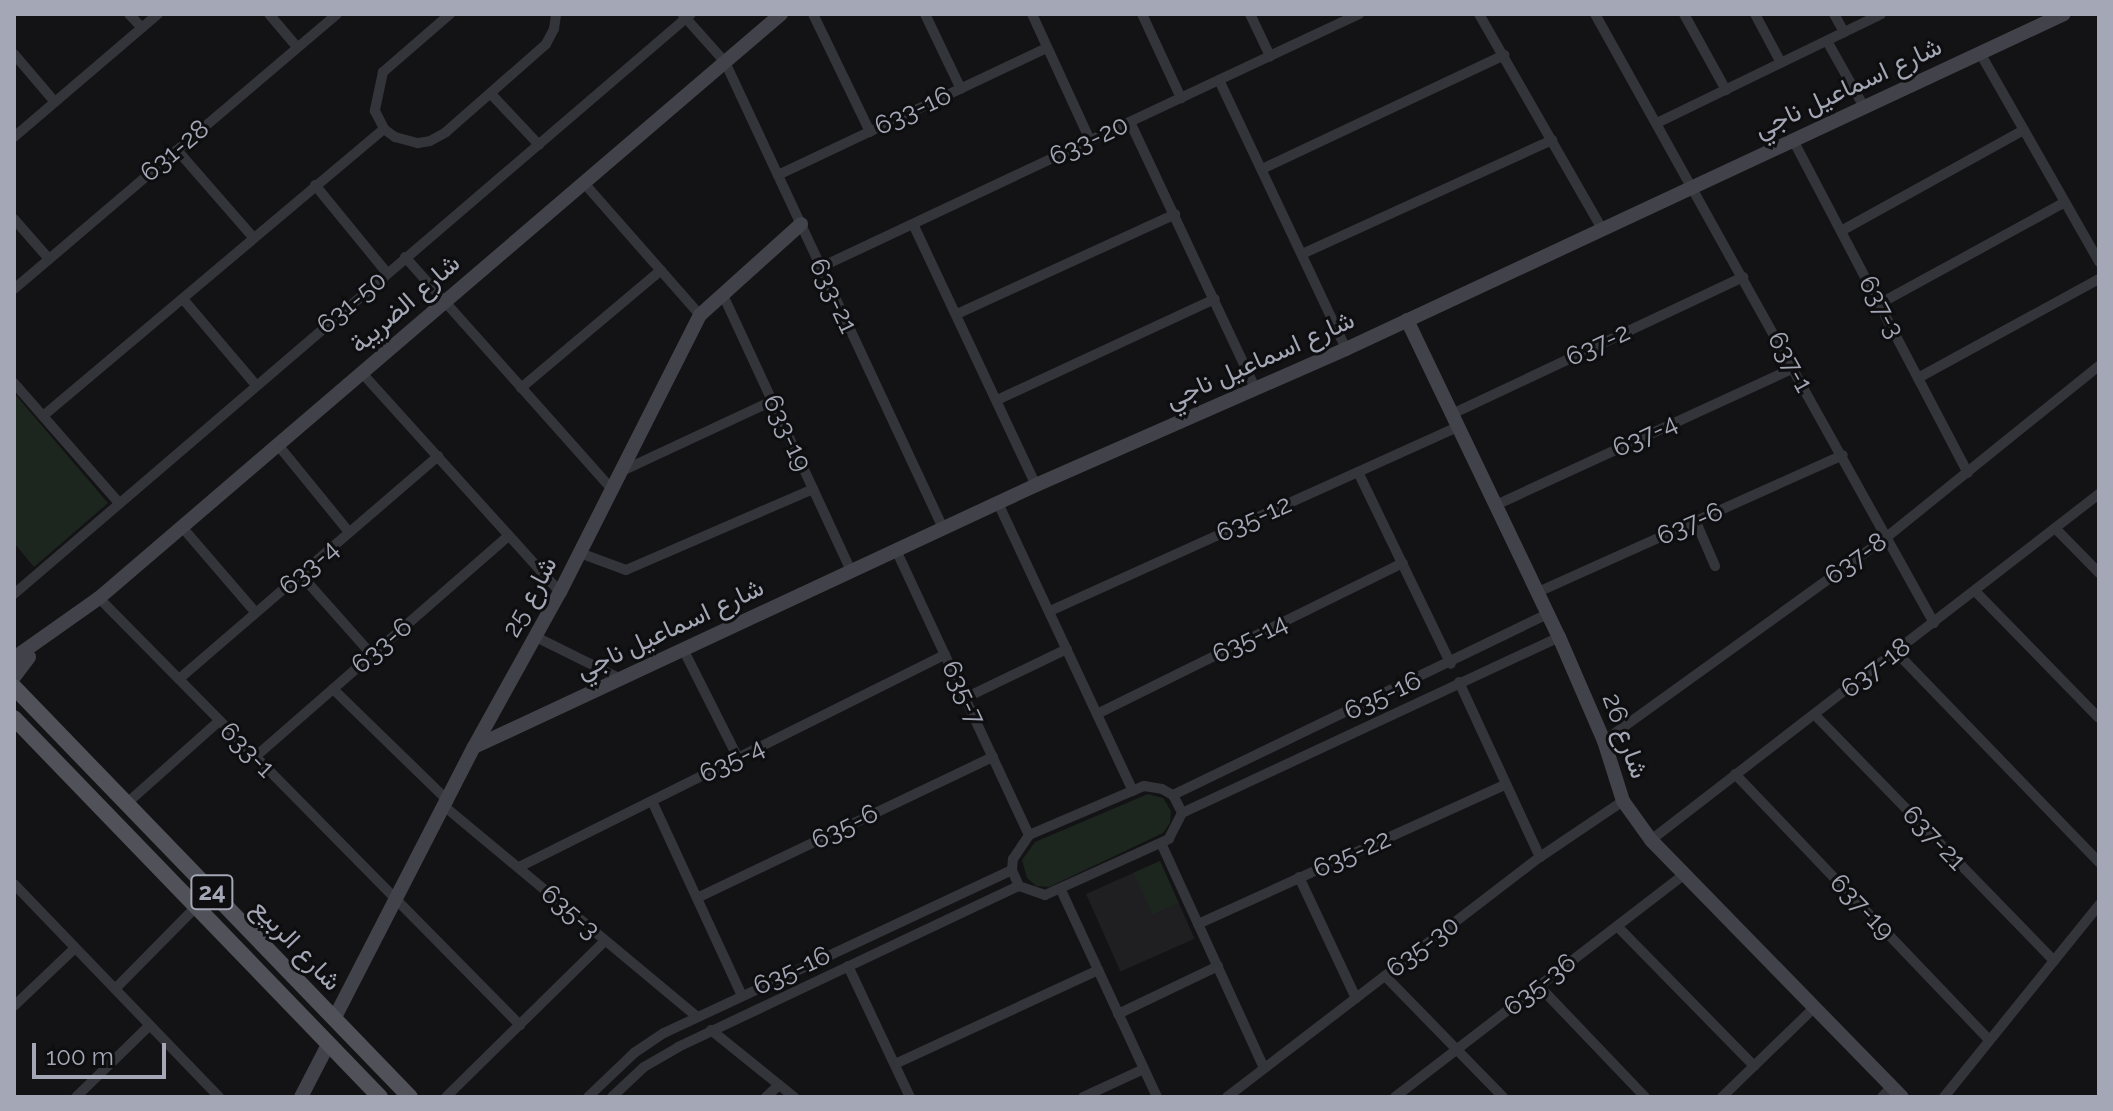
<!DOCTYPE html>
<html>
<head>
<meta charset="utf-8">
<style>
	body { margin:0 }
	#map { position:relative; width:2113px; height:1111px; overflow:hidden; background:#131315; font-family:Raleway,Vazirmatn,sans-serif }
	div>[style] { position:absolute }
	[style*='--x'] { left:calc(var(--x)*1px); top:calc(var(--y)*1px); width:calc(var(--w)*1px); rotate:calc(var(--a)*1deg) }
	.built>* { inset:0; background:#1f1f22; transform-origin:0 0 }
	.green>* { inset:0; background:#1d251f; transform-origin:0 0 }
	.street>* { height:10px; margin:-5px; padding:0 5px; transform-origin:5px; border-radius:5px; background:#34353a }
	.secondary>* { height:14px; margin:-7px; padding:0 7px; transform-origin:7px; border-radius:7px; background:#42434a }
	.primary>* { height:16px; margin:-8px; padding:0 8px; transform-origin:8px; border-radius:8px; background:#505159 }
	span { translate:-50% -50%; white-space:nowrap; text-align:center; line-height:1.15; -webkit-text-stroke:6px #0e0e10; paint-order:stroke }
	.shield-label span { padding:2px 6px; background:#0e0e10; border:2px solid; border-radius:6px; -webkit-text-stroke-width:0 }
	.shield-label { font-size:24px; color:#a4a8b6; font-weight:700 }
	.street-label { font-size:26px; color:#a4a8b6 }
	.frame { position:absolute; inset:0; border:16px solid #a4a8b6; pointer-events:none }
	.scale { position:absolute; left:32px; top:1043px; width:134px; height:36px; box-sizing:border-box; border:4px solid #a4a8b6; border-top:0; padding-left:10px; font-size:24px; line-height:28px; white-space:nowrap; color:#a4a8b6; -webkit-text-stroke:6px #0e0e10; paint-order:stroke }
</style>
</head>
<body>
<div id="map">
	<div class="built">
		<i style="left:1160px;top:861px;width:85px;height:81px;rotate:66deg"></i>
	</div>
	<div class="green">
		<i style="clip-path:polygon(14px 393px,108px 503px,34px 567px,14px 543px)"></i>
		<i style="clip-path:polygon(1148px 794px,1163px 798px,1171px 811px,1170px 823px,1163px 833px,1049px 887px,1036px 886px,1027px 878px,1022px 860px,1035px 842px)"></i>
		<i style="left:1160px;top:861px;width:46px;height:29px;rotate:66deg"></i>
	</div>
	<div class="street">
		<i style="--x:129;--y:14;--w:19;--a:47"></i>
		<i style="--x:269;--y:14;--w:43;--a:49.7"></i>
		<i style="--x:450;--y:14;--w:89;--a:139.1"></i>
		<i style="--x:383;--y:72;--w:40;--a:102"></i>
		<i style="--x:375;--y:111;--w:20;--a:63"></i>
		<i style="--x:384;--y:129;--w:14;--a:36"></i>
		<i style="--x:395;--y:137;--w:24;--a:15"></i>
		<i style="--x:418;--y:143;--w:12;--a:-9"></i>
		<i style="--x:430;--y:141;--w:18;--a:-29"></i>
		<i style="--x:446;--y:132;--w:133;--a:-41.3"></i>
		<i style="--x:546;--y:44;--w:17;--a:-62"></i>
		<i style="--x:554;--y:29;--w:15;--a:-82"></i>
		<i style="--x:813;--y:14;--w:131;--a:64.2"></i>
		<i style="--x:925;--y:14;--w:83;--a:64.4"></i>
		<i style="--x:1032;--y:14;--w:139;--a:65.3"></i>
		<i style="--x:1142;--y:14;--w:93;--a:65.1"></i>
		<i style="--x:1250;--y:14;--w:47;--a:64.5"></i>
		<i style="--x:1479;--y:14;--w:248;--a:60.2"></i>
		<i style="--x:1595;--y:14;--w:697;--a:60.9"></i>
		<i style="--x:1684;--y:14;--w:87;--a:61.1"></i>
		<i style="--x:1755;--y:14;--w:55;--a:62"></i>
		<i style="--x:1834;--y:14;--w:21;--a:61"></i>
		<i style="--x:683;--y:15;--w:63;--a:48.2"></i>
		<i style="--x:725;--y:62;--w:514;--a:64.93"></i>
		<i style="--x:1827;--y:41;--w:76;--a:60.7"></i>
		<i style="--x:1980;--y:53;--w:241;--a:60.3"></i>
		<i style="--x:14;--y:54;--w:63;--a:49.5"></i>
		<i style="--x:1219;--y:80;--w:297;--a:64.7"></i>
		<i style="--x:491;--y:94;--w:70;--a:46.7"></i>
		<i style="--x:1130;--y:122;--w:294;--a:64.8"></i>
		<i style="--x:1657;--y:123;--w:249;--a:-25.9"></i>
		<i style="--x:14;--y:137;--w:189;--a:-40.5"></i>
		<i style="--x:1793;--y:140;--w:376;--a:62.3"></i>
		<i style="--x:177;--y:150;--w:116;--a:48.9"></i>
		<i style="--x:1262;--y:169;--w:268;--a:-25.2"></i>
		<i style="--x:778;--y:175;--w:297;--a:-25.3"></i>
		<i style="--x:584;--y:183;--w:176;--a:48.7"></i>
		<i style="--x:315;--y:185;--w:114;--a:50.7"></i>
		<i style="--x:14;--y:219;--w:53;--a:48.8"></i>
		<i style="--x:913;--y:224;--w:289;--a:64.8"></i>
		<i style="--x:1841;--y:231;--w:209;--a:-28.9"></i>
		<i style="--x:1302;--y:254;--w:275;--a:-24.5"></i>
		<i style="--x:405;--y:257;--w:311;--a:48.3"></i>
		<i style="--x:819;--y:268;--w:597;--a:-25.19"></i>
		<i style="--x:14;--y:289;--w:424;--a:-40.4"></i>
		<i style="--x:723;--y:295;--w:304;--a:65.1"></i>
		<i style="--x:183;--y:299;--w:111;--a:49.7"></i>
		<i style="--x:1879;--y:304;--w:212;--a:-28.7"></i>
		<i style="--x:957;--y:314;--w:240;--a:-24.6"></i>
		<i style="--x:362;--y:373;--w:295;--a:47.9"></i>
		<i style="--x:1918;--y:378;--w:206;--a:-28.7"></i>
		<i style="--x:14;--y:383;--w:158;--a:48.8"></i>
		<i style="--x:521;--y:388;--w:183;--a:-40.1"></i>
		<i style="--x:997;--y:400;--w:240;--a:-24.9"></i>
		<i style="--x:1452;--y:414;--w:322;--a:-25.2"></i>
		<i style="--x:43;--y:416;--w:446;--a:-40.1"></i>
		<i style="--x:278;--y:445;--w:112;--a:50.8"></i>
		<i style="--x:622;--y:471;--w:166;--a:-25"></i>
		<i style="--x:1358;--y:472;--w:213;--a:64.2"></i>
		<i style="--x:998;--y:503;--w:318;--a:64.9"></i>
		<i style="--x:1496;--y:505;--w:328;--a:-24.7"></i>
		<i style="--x:1696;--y:522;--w:48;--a:66.6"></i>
		<i style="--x:182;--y:527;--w:113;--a:49.3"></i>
		<i style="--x:2055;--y:528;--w:63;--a:45.6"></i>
		<i style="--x:896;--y:550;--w:315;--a:65"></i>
		<i style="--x:580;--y:553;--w:49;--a:20.3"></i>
		<i style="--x:626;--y:570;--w:204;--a:-23.4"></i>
		<i style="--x:301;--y:575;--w:107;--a:48.4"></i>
		<i style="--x:1975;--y:591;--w:177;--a:45.7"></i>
		<i style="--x:1538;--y:592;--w:334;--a:-24.2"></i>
		<i style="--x:14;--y:594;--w:891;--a:-40.59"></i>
		<i style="--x:99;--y:598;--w:600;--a:45.41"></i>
		<i style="--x:1050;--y:611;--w:448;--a:-24.3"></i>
		<i style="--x:536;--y:637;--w:93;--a:26.3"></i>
		<i style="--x:683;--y:649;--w:122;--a:63.2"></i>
		<i style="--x:1896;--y:652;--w:292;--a:46"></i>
		<i style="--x:179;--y:679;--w:342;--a:-40.7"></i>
		<i style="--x:1459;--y:682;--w:193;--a:65.2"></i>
		<i style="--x:333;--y:689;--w:161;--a:44.2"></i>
		<i style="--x:965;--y:698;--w:113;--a:-25.7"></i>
		<i style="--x:1097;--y:714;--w:341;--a:-26.3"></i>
		<i style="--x:1815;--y:715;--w:343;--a:45.8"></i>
		<i style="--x:1604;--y:741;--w:350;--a:-35.8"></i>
		<i style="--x:1888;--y:536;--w:271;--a:-38.9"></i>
		<i style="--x:255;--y:757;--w:336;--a:-41.1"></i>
		<i style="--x:1735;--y:774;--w:368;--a:46.3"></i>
		<i style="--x:1144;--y:786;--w:18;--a:9"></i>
		<i style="--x:1162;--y:789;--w:13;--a:29"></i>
		<i style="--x:1173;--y:795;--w:20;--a:63"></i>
		<i style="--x:1182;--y:813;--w:29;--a:117"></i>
		<i style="--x:1169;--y:839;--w:136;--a:155.7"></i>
		<i style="--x:1045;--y:895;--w:28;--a:-161"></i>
		<i style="--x:1019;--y:886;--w:17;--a:-114"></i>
		<i style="--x:1012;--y:870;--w:11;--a:-85"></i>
		<i style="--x:1013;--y:859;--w:29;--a:-56"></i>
		<i style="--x:1029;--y:835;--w:125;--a:-23.1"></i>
		<i style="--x:1173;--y:795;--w:416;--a:-25.8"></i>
		<i style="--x:652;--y:801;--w:213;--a:65.2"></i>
		<i style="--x:126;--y:804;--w:125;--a:-41.7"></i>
		<i style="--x:444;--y:806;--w:328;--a:39.8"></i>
		<i style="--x:1182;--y:813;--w:416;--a:-25"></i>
		<i style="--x:1651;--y:840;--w:566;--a:-37.68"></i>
		<i style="--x:1161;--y:843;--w:247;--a:65.4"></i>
		<i style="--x:519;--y:867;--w:476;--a:-26.5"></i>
		<i style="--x:1299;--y:877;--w:134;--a:64.8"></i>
		<i style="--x:14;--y:884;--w:296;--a:46.1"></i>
		<i style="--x:1061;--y:890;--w:228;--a:65.1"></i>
		<i style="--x:697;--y:898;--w:328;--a:-25.5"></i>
		<i style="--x:1198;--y:924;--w:338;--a:-24.4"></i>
		<i style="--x:1617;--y:926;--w:196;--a:45.6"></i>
		<i style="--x:848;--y:966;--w:145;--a:64.7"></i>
		<i style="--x:1385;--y:976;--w:169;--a:45.7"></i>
		<i style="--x:1539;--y:986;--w:153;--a:46.3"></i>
		<i style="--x:115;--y:989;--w:115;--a:-45.4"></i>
		<i style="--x:14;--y:1006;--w:84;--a:-43.6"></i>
		<i style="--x:1118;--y:1014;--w:111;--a:-25.6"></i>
		<i style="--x:711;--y:1030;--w:107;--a:38.9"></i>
		<i style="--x:895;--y:1064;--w:224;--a:-24.8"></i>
		<i style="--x:76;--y:1097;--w:103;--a:-44.2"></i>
		<i style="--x:446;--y:1097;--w:221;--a:-44.5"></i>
		<i style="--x:588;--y:1097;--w:64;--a:-43.7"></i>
		<i style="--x:634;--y:1053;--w:36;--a:-34"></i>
		<i style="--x:664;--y:1033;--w:384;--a:-25.1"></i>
		<i style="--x:612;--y:1097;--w:44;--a:-43.2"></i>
		<i style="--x:644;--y:1067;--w:39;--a:-30"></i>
		<i style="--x:678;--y:1047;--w:377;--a:-25.3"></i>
		<i style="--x:766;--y:1097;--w:18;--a:-43"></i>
		<i style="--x:1083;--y:1097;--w:67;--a:-24.7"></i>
		<i style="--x:1227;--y:1097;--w:394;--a:-37.5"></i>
		<i style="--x:1540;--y:857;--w:100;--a:-34"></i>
		<i style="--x:1395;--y:1097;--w:366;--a:-37.6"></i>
		<i style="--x:1722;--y:1097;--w:129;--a:-44.1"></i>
		<i style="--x:1882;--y:1097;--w:15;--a:-48"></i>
		<i style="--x:1944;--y:1097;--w:247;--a:-51.1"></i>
	</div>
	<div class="secondary">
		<i style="--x:1407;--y:320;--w:352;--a:64.4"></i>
		<i style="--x:1559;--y:637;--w:113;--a:66.6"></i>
		<i style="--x:1604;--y:741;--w:63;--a:72.4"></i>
		<i style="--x:1623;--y:801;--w:48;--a:54.3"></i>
		<i style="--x:1651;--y:840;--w:359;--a:45.7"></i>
		<i style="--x:14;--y:658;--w:104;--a:-35.2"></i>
		<i style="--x:99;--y:598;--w:898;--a:-40.57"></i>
		<i style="--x:14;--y:677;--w:25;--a:-53"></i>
		<i style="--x:474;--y:747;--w:620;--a:-24.99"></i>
		<i style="--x:1036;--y:485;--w:339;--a:-23.7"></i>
		<i style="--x:1346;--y:349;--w:792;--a:-25.01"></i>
		<i style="--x:334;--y:1019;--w:306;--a:-62.8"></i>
		<i style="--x:474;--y:747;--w:177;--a:-61"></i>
		<i style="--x:560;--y:592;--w:310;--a:-63.2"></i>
		<i style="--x:700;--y:315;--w:136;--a:-42"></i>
		<i style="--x:301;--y:1097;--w:61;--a:-62.6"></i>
	</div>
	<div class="primary">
		<i style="--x:14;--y:687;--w:570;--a:46"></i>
		<i style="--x:14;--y:718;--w:527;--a:46"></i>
	</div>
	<div class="shield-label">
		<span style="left:212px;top:892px">24</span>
	</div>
	<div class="street-label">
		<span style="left:1848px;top:88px;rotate:-25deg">شارع اسماعيل ناجي</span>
		<span style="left:913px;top:111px;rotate:-25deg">633-16</span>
		<span style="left:1089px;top:141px;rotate:-25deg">633-20</span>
		<span style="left:175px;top:151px;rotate:-40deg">631-28</span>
		<span style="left:833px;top:296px;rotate:65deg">633-21</span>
		<span style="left:352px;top:303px;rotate:-40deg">631-50</span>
		<span style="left:405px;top:304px;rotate:-41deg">شارع الضريبة</span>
		<span style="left:1881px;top:307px;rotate:62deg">637-3</span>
		<span style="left:1598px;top:345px;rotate:-25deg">637-2</span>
		<span style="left:1260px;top:360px;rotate:-24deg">شارع اسماعيل ناجي</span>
		<span style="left:1790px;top:362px;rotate:61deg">637-1</span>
		<span style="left:787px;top:433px;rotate:65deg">633-19</span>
		<span style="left:1645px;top:436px;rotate:-25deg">637-4</span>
		<span style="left:1254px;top:519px;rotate:-24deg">635-12</span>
		<span style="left:1690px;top:524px;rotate:-24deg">637-6</span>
		<span style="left:1856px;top:559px;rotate:-36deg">637-8</span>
		<span style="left:309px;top:568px;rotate:-41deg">633-4</span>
		<span style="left:530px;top:597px;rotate:-62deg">شارع 25</span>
		<span style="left:670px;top:629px;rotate:-25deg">شارع اسماعيل ناجي</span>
		<span style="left:1250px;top:639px;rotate:-26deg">635-14</span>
		<span style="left:382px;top:646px;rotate:-41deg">633-6</span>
		<span style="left:1876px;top:668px;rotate:-38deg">637-18</span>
		<span style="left:963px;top:693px;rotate:65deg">635-7</span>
		<span style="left:1383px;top:696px;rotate:-25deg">635-16</span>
		<span style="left:1625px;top:736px;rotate:70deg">شارع 26</span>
		<span style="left:247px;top:750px;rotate:45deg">633-1</span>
		<span style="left:732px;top:761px;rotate:-26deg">635-4</span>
		<span style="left:845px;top:827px;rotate:-26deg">635-6</span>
		<span style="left:1934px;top:838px;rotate:46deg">637-21</span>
		<span style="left:1352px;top:854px;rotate:-24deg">635-22</span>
		<span style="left:1862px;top:907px;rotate:46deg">637-19</span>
		<span style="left:570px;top:912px;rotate:41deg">635-3</span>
		<span style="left:296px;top:945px;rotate:46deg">شارع الربيع</span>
		<span style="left:1423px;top:947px;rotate:-37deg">635-30</span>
		<span style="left:792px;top:971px;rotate:-25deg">635-16</span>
		<span style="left:1540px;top:985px;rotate:-38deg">635-36</span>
	</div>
	<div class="frame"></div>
	<div class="scale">100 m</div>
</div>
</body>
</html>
